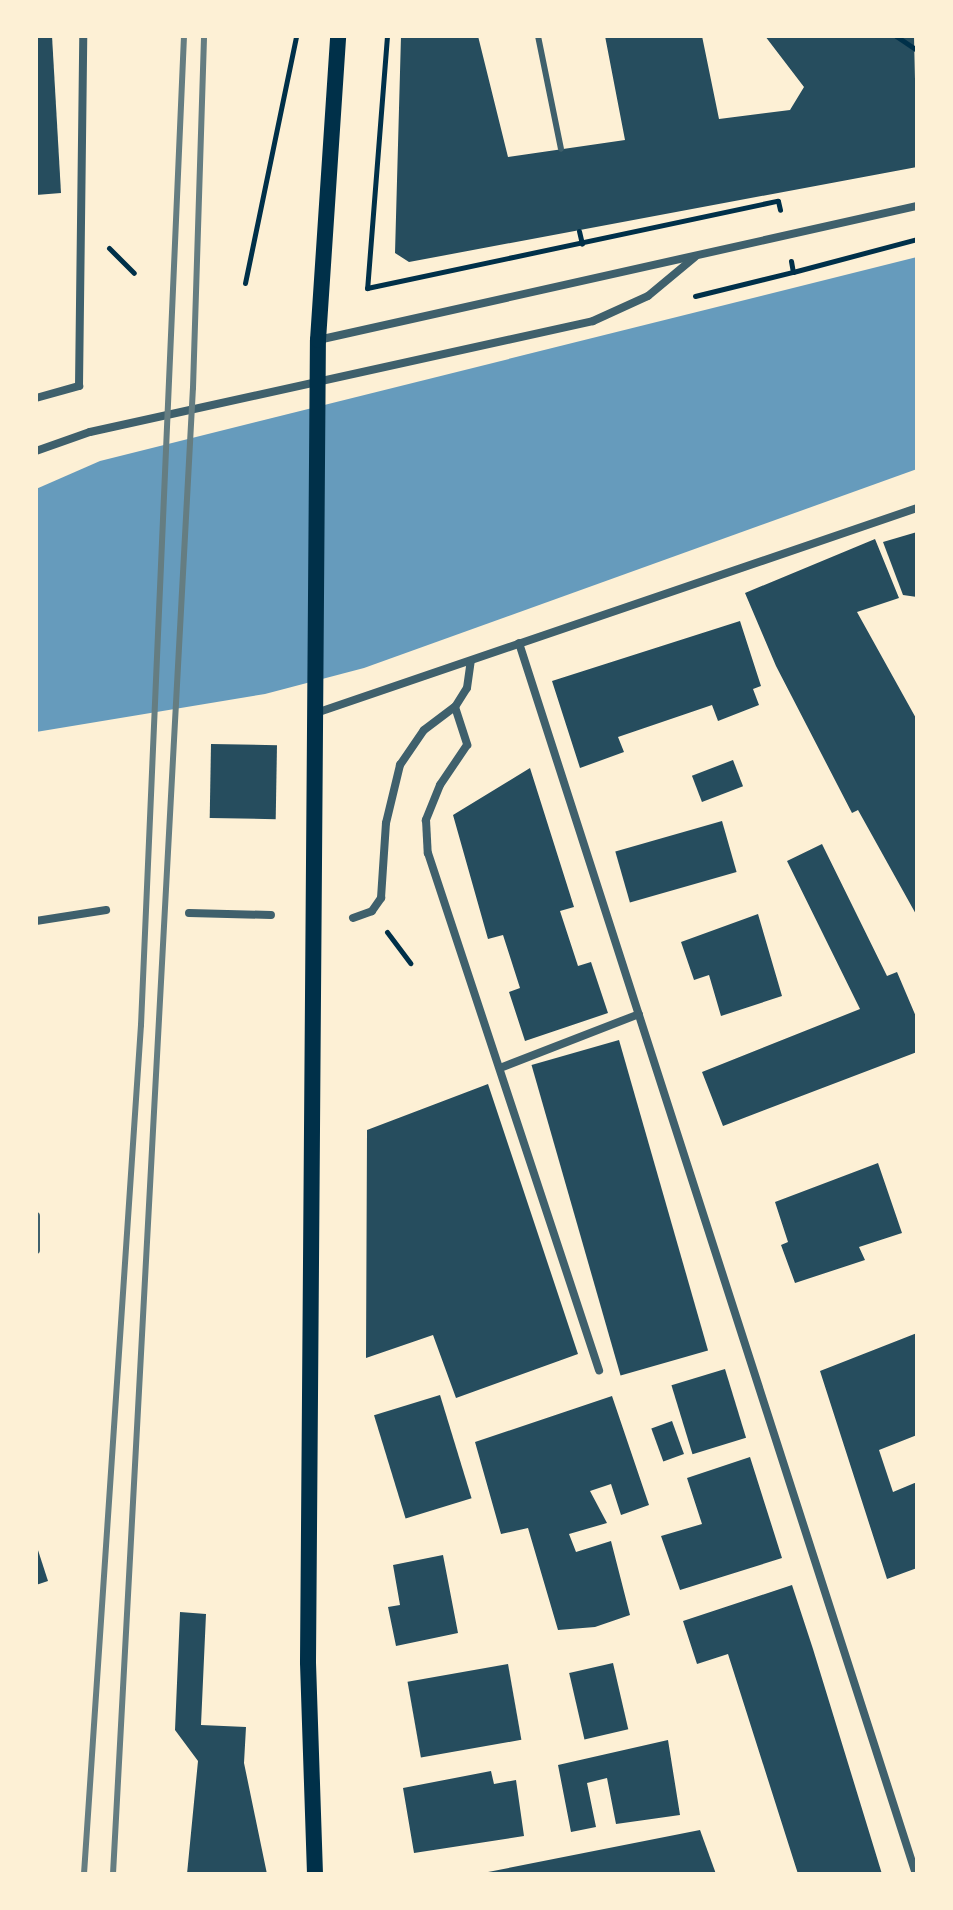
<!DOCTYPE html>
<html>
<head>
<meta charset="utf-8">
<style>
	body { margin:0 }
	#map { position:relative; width:953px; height:1910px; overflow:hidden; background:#fdf0d5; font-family:Rubik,sans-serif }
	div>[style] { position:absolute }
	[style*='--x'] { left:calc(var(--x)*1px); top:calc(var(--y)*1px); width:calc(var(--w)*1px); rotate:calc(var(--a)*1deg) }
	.water>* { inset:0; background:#669bbc }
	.building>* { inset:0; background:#264d5e; transform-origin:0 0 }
	.path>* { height:5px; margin:-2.5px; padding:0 2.5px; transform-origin:2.5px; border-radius:2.5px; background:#003049 }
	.service>* { height:6px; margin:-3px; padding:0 3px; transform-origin:3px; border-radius:3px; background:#3f606c }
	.minor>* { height:8px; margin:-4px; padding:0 4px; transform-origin:4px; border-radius:4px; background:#3f606c }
	.secondary>* { height:16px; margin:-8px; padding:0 8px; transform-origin:8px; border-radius:8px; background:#003049 }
	.rail>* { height:6px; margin:-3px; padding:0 3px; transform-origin:3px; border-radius:3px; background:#657d81 }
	span { translate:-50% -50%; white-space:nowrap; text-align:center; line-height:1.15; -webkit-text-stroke:8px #fdf0d5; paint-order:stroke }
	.frame { position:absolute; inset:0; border:38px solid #fdf0d5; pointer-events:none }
</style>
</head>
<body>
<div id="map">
	<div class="water">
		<i style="clip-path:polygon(917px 257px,917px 469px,364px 668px,265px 694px,36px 732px,36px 489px,100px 461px)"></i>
	</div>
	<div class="building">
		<i style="clip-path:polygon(36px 36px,52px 36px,61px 193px,36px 195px)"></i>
		<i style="clip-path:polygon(401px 36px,478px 36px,508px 157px,625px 140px,605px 36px,702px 36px,719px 119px,790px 110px,804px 87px,765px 36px,914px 36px,917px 167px,409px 262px,395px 253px)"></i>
		<i style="clip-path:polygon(917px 532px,917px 597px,903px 595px,883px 542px)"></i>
		<i style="clip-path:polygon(875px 539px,899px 598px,857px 612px,917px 720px,917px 916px,858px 810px,852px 813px,776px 666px,745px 593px)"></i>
		<i style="clip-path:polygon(740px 621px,761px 686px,753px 689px,759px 705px,718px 721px,712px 705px,618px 737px,624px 752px,580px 768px,552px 681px)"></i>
		<i style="left:211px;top:744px;width:66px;height:74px;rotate:1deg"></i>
		<i style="left:733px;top:760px;width:28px;height:44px;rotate:69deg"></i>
		<i style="clip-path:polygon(530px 768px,574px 907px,560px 911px,578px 966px,591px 962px,608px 1013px,525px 1041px,509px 992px,520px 988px,503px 935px,488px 939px,453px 815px)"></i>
		<i style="left:722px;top:821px;width:53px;height:111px;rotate:74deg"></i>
		<i style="clip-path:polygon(822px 844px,887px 976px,897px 972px,917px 1019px,917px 1052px,723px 1126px,702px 1072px,860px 1009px,787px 861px)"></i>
		<i style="clip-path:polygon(758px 914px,782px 996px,721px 1016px,709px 975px,694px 980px,681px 942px)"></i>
		<i style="left:619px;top:1040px;width:323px;height:91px;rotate:74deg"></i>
		<i style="clip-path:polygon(488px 1084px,578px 1354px,456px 1398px,433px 1335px,366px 1358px,367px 1130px)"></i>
		<i style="clip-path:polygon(878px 1163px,902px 1233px,859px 1247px,865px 1260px,795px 1283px,781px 1245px,788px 1242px,775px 1202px)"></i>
		<i style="clip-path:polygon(917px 1333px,917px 1435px,879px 1450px,893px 1492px,917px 1482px,917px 1568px,887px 1579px,820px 1371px)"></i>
		<i style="left:725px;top:1369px;width:72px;height:56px;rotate:73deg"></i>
		<i style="left:440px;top:1395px;width:108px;height:69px;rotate:73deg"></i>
		<i style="clip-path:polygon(612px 1396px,649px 1505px,621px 1515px,611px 1484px,590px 1491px,607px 1523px,569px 1534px,576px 1552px,611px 1541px,630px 1615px,595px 1627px,558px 1630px,528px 1528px,501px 1534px,475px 1442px)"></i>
		<i style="left:672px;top:1421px;width:35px;height:22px;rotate:70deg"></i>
		<i style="clip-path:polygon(750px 1457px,782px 1558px,680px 1590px,661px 1536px,702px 1524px,687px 1478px)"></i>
		<i style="clip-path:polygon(36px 1544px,48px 1581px,36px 1585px)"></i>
		<i style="clip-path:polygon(443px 1555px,458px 1633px,396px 1646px,388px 1607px,400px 1605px,393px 1565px)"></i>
		<i style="clip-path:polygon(792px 1585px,813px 1649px,882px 1874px,798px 1874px,728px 1654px,697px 1664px,683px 1621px)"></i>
		<i style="clip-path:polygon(180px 1612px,206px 1614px,201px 1725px,246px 1727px,244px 1763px,267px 1874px,187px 1874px,198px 1761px,175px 1730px)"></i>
		<i style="left:613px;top:1663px;width:68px;height:45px;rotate:77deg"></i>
		<i style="left:508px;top:1664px;width:77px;height:102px;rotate:80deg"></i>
		<i style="clip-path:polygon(668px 1740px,680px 1815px,616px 1824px,607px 1778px,587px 1783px,596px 1827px,571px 1832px,558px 1765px)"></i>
		<i style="clip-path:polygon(491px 1771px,494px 1784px,516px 1780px,524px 1836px,414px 1853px,403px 1788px)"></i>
		<i style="clip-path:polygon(700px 1830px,716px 1874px,488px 1874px,488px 1872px)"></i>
	</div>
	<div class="path">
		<i style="--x:387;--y:36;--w:253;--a:94.5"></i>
		<i style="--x:367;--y:288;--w:420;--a:-12"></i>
		<i style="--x:778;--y:201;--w:9;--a:77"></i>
		<i style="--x:896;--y:36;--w:25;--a:34"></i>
		<i style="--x:579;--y:231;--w:13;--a:77"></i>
		<i style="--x:109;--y:248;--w:35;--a:45"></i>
		<i style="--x:791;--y:261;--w:11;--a:80"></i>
		<i style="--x:793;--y:272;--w:128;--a:-14.9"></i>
		<i style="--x:245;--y:283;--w:252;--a:-78.3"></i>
		<i style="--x:695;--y:296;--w:101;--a:-13.8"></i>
		<i style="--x:387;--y:932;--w:39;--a:53"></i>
	</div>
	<div class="service">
		<i style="--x:538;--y:36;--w:115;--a:78.5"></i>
	</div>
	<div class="minor">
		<i style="--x:318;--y:340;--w:614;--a:-12.61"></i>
		<i style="--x:36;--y:398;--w:45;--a:-15.6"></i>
		<i style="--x:79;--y:386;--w:350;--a:-89.3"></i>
		<i style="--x:36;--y:451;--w:57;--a:-19.4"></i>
		<i style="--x:90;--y:432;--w:515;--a:-12.44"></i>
		<i style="--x:593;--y:321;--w:60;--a:-24.4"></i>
		<i style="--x:648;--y:296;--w:61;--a:-39.7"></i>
		<i style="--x:519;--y:643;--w:1293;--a:72.13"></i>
		<i style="--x:455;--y:707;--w:40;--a:72"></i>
		<i style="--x:467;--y:745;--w:48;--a:124"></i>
		<i style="--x:440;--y:785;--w:38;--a:112"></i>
		<i style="--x:426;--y:820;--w:33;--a:87"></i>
		<i style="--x:428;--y:853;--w:545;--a:71.7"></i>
		<i style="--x:316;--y:713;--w:635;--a:-18.83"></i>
		<i style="--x:189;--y:913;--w:82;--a:1.4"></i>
		<i style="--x:353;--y:918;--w:20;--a:-20"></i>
		<i style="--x:372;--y:911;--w:16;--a:-55"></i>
		<i style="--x:381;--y:898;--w:75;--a:-86.2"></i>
		<i style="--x:386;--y:823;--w:60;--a:-76.4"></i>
		<i style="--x:400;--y:765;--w:42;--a:-55.6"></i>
		<i style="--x:424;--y:730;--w:39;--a:-37"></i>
		<i style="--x:455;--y:707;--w:22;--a:-58"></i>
		<i style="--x:467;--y:688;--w:27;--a:-82"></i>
		<i style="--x:36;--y:921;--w:71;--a:-8.9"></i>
		<i style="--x:500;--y:1068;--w:149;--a:-21.2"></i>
		<i style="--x:36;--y:1216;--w:34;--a:90"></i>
	</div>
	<div class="secondary">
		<i style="--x:315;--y:1874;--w:212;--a:-91.9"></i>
		<i style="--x:308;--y:1662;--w:1322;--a:-89.57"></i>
		<i style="--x:318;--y:340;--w:305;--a:-86.2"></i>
	</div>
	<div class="rail">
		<i style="--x:84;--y:1874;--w:851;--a:-86.16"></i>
		<i style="--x:141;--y:1025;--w:990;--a:-87.51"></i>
		<i style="--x:113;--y:1874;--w:1488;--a:-86.92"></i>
		<i style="--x:193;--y:388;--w:352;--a:-88.2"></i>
	</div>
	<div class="frame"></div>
</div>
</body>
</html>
